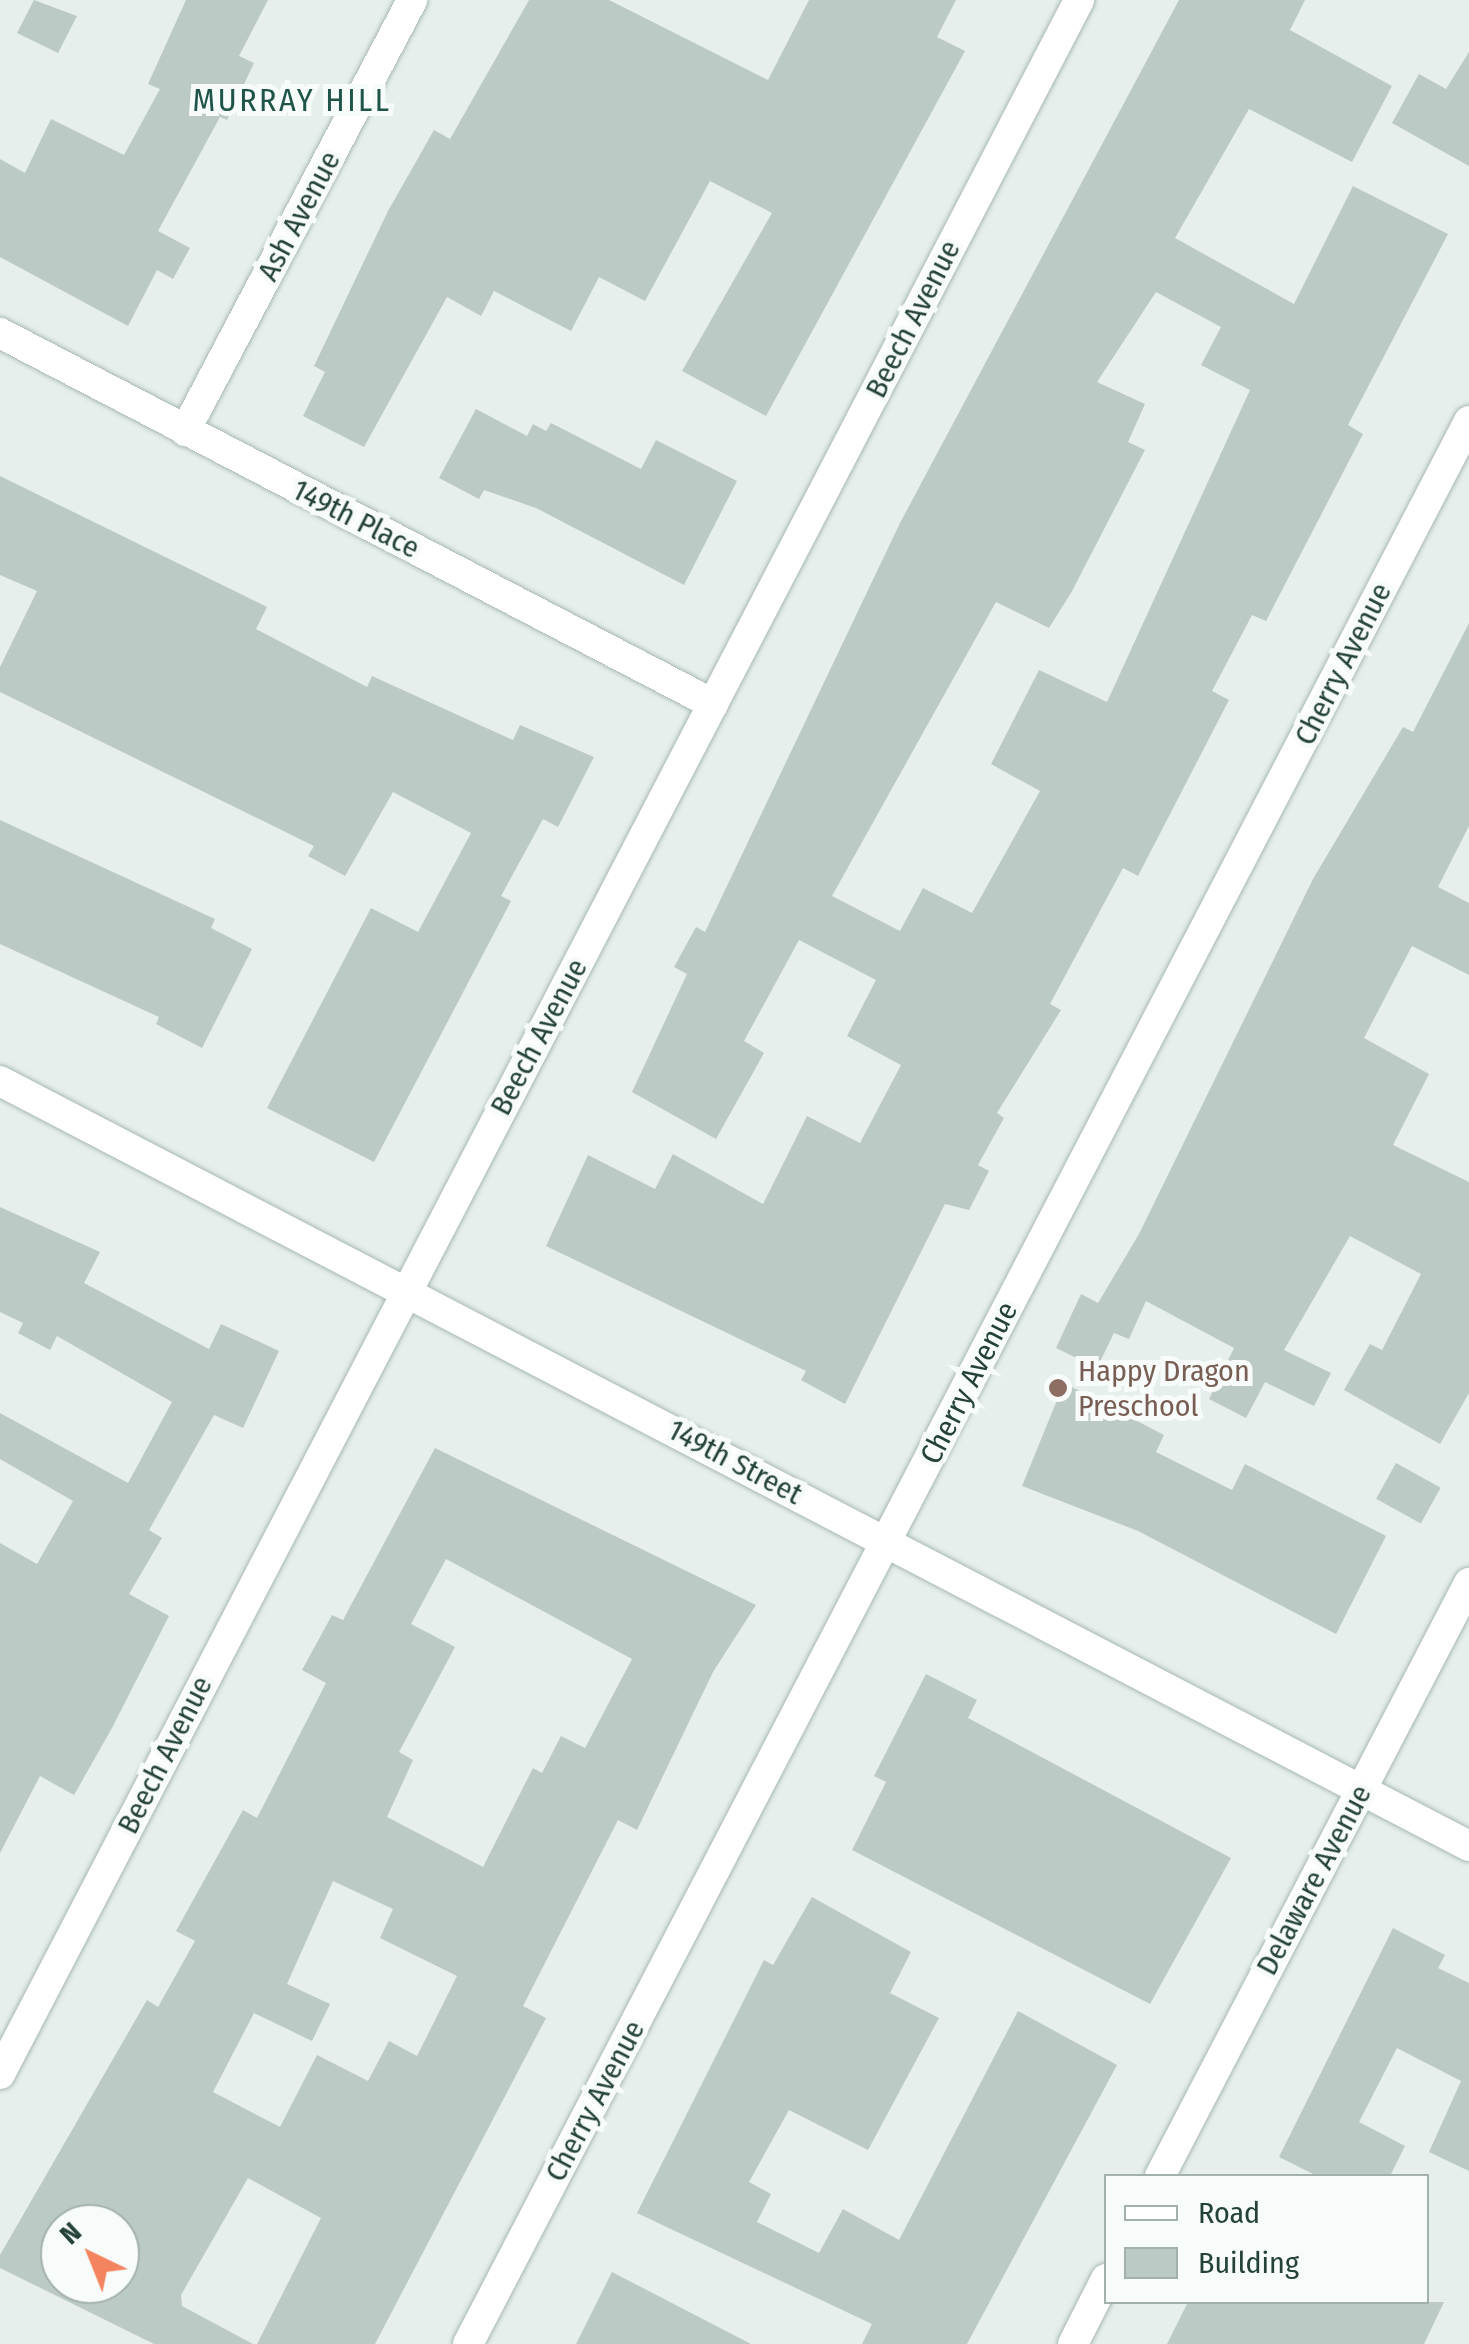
<!DOCTYPE html>
<html>
<head>
<meta charset="utf-8">
<style>
	body { margin:0 }
	#map { position:relative; width:1469px; height:2344px; overflow:hidden; background:#e6efeb; font-family:"Fira Sans Condensed",sans-serif }
	div>[style] { position:absolute }
	[style*='--x'] { left:calc(var(--x)*1px); top:calc(var(--y)*1px); width:calc(var(--w)*1px); rotate:calc(var(--a)*1deg) }
	.building>* { inset:0; background:#bbcac4; transform-origin:0 0 }
	.roads { filter:drop-shadow(0 0 2px #a8b8b2) drop-shadow(0 0 2px #a8b8b2) }
	.minor>* { height:30px; margin:-15px; padding:0 15px; transform-origin:15px; border-radius:15px; background:#fff }
	.dots>* { width:28px; height:28px; translate:-50% -50%; box-sizing:border-box; border:5px solid #f7fbf9; border-radius:50% }
	span { translate:-50% -50%; white-space:nowrap; text-align:center; line-height:1.15; -webkit-text-stroke:10px #f7fbf9; paint-order:stroke }
	.street-label { font-size:30px; color:#24423a }
	.education-label { font-size:30px; color:#785e54 }
	.left { translate:0 -50%; text-align:left }
	.neighbourhood-label { font-size:32px; color:#1f5548; letter-spacing:2.5px }
	.legend { position:absolute; left:1104px; top:2174px; width:325px; height:130px; box-sizing:border-box; background:#f7fbf9; border:2px solid #a3b1ad; margin:0; padding:12px 18px; list-style:none; font-size:30px; color:#24423a }
	.legend li { display:flex; align-items:center; gap:20px; height:50px }
	.legend b { width:50px; border:2px solid #a3b1ad }
	.north { position:absolute; left:40px; top:2204px; width:100px; height:100px; box-sizing:border-box; background:#f7fbf9; border:2px solid #a3b1ad; border-radius:50%; rotate:317deg; font-size:28px; font-weight:700; line-height:40px; text-align:center; color:#24423a }
	.north::after { content:''; display:block; margin:auto; width:35px; height:45px; background:#f4845f; clip-path:polygon(50% 0,100% 100%,50% 72%,0 100%) }
</style>
</head>
<body>
<div id="map">
	<div class="building">
		<i style="clip-path:polygon(34px 0,77px 16px,58px 53px,17px 33px)"></i>
		<i style="clip-path:polygon(186px 0,268px 0,239px 56px,254px 63px,227px 120px,220px 117px,158px 231px,190px 248px,173px 279px,157px 270px,128px 326px,0 257px,0 159px,25px 173px,51px 119px,124px 155px,160px 89px,148px 84px)"></i>
		<i style="clip-path:polygon(529px 0,609px 0,768px 80px,809px 0,956px 0,937px 37px,965px 51px,766px 416px,682px 371px,772px 213px,710px 181px,645px 301px,599px 277px,571px 331px,494px 291px,481px 316px,447px 297px,364px 447px,303px 416px,325px 372px,314px 366px,388px 211px,434px 130px,450px 139px)"></i>
		<i style="clip-path:polygon(evenodd,1179px 0,1305px 0,1290px 30px,1392px 86px,1352px 162px,1249px 109px,1175px 238px,1294px 304px,1353px 186px,1448px 234px,1348px 425px,1363px 434px,1266px 621px,1252px 615px,1212px 691px,1229px 700px,1138px 876px,1123px 868px,1050px 1004px,1061px 1010px,997px 1113px,1004px 1118px,978px 1165px,989px 1171px,969px 1210px,945px 1204px,845px 1404px,801px 1380px,806px 1371px,546px 1246px,588px 1155px,655px 1189px,673px 1154px,763px 1204px,807px 1116px,860px 1143px,901px 1065px,847px 1036px,876px 980px,799px 940px,744px 1041px,764px 1053px,716px 1139px,632px 1092px,687px 974px,674px 967px,696px 927px,705px 932px,900px 523px,1179px 0,1156px 292px,1221px 327px,1201px 365px,1250px 390px,1107px 702px,1039px 670px,991px 764px,1040px 791px,972px 913px,923px 888px,900px 931px,832px 896px,996px 602px,1049px 628px,1071px 593px,1145px 450px,1128px 442px,1145px 404px,1097px 382px,1156px 292px)"></i>
		<i style="clip-path:polygon(1469px 52px,1469px 166px,1392px 123px,1419px 74px,1446px 89px)"></i>
		<i style="clip-path:polygon(476px 409px,527px 436px,533px 424px,546px 431px,551px 423px,641px 469px,656px 440px,737px 481px,684px 585px,536px 508px,484px 490px,479px 499px,439px 478px)"></i>
		<i style="clip-path:polygon(0 476px,267px 607px,256px 629px,367px 687px,372px 676px,513px 740px,520px 725px,594px 757px,558px 827px,543px 819px,501px 896px,511px 901px,374px 1162px,267px 1108px,371px 908px,418px 932px,471px 833px,393px 792px,345px 876px,308px 856px,314px 846px,0 692px,0 667px,37px 591px,0 575px)"></i>
		<i style="clip-path:polygon(1469px 623px,1469px 826px,1438px 887px,1469px 903px,1469px 975px,1412px 946px,1364px 1038px,1429px 1074px,1393px 1145px,1469px 1182px,1469px 1393px,1440px 1444px,1344px 1390px,1370px 1344px,1382px 1350px,1421px 1274px,1350px 1236px,1284px 1350px,1331px 1373px,1314px 1406px,1265px 1382px,1246px 1418px,1209px 1399px,1234px 1348px,1146px 1301px,1129px 1339px,1114px 1333px,1097px 1368px,1056px 1348px,1081px 1294px,1098px 1303px,1139px 1234px,1313px 879px,1403px 727px,1413px 732px)"></i>
		<i style="clip-path:polygon(0 820px,215px 919px,211px 928px,252px 949px,202px 1048px,156px 1024px,159px 1017px,0 944px)"></i>
		<i style="clip-path:polygon(0 1207px,100px 1252px,84px 1283px,209px 1349px,221px 1324px,279px 1351px,243px 1428px,214px 1415px,149px 1530px,162px 1538px,129px 1594px,169px 1616px,112px 1728px,74px 1795px,40px 1776px,0 1853px,0 1543px,37px 1564px,73px 1501px,0 1459px,0 1413px,128px 1483px,172px 1402px,57px 1336px,50px 1350px,18px 1333px,23px 1323px,0 1312px)"></i>
		<i style="clip-path:polygon(1064px 1383px,1164px 1435px,1156px 1452px,1232px 1490px,1245px 1464px,1386px 1536px,1336px 1634px,1138px 1531px,1022px 1486px)"></i>
		<i style="clip-path:polygon(evenodd,435px 1448px,756px 1605px,713px 1672px,637px 1830px,618px 1820px,523px 2006px,546px 2018px,375px 2344px,257px 2344px,321px 2218px,248px 2178px,181px 2295px,182px 2306px,253px 2344px,154px 2344px,0 2268px,0 2255px,147px 2000px,158px 2007px,195px 1941px,176px 1931px,243px 1810px,257px 1818px,326px 1683px,302px 1670px,332px 1615px,343px 1620px,435px 1448px,446px 1559px,632px 1659px,585px 1748px,561px 1736px,542px 1773px,533px 1768px,483px 1867px,387px 1817px,413px 1760px,399px 1752px,455px 1647px,411px 1624px,446px 1559px,435px 1448px,333px 1881px,393px 1909px,380px 1938px,457px 1976px,417px 2056px,389px 2041px,368px 2081px,317px 2055px,280px 2127px,213px 2092px,254px 2013px,312px 2041px,330px 2004px,287px 1984px,333px 1881px,435px 1448px,60px 2224px,120px 2224px,120px 2284px,60px 2284px,60px 2224px)"></i>
		<i style="left:1396px;top:1463px;width:51px;height:41px;rotate:29deg"></i>
		<i style="clip-path:polygon(926px 1674px,977px 1700px,968px 1718px,1231px 1858px,1150px 2004px,852px 1850px,886px 1782px,874px 1776px)"></i>
		<i style="clip-path:polygon(812px 1897px,911px 1952px,890px 1993px,939px 2018px,868px 2150px,789px 2110px,749px 2182px,771px 2194px,757px 2222px,819px 2253px,843px 2209px,899px 2240px,1018px 2011px,1117px 2065px,967px 2344px,862px 2344px,872px 2324px,637px 2213px,764px 1960px,773px 1965px)"></i>
		<i style="clip-path:polygon(1393px 1928px,1445px 1955px,1438px 1968px,1469px 1983px,1469px 2171px,1429px 2152px,1461px 2081px,1397px 2048px,1359px 2122px,1405px 2146px,1390px 2176px,1317px 2176px,1279px 2157px)"></i>
		<i style="clip-path:polygon(612px 2272px,751px 2344px,576px 2344px)"></i>
		<i style="clip-path:polygon(1188px 2302px,1444px 2302px,1424px 2344px,1167px 2344px)"></i>
	</div>
	<div class="roads">
		<div class="minor">
			<i style="--x:0;--y:333;--w:804;--a:27.49"></i>
			<i style="--x:185;--y:431;--w:487;--a:-62.2"></i>
			<i style="--x:0;--y:1081;--w:1656;--a:27.51"></i>
			<i style="--x:0;--y:2074;--w:2338;--a:-62.51"></i>
			<i style="--x:1160;--y:2176;--w:669;--a:-62.48"></i>
			<i style="--x:468;--y:2344;--w:2168;--a:-62.5"></i>
			<i style="--x:1073;--y:2344;--w:73;--a:-63.1"></i>
		</div>
	</div>
	<div class="dots">
		<i style="left:1058px;top:1388px;background:#8d6e63"></i>
	</div>
	<div class="street-label">
		<span style="left:299px;top:216px;rotate:-62deg">Ash Avenue</span>
		<span style="left:913px;top:319px;rotate:-63deg">Beech Avenue</span>
		<span style="left:356px;top:519px;rotate:27deg">149th Place</span>
		<span style="left:1343px;top:664px;rotate:-63deg">Cherry Avenue</span>
		<span style="left:539px;top:1037px;rotate:-62deg">Beech Avenue</span>
		<span style="left:969px;top:1383px;rotate:-63deg">Cherry Avenue</span>
		<span style="left:735px;top:1462px;rotate:28deg">149th Street</span>
		<span style="left:165px;top:1755px;rotate:-63deg">Beech Avenue</span>
		<span style="left:1314px;top:1880px;rotate:-62deg">Delaware Avenue</span>
		<span style="left:595px;top:2101px;rotate:-62deg">Cherry Avenue</span>
	</div>
	<div class="education-label">
		<span class="left" style="left:1078px;top:1388px">Happy Dragon<br>Preschool</span>
	</div>
	<div class="neighbourhood-label">
		<span style="left:292px;top:100px">MURRAY HILL</span>
	</div>
	<ul class="legend">
	<li><b style="height:12px;background:#fff"></b>Road</li>
	<li><b style="height:28px;background:#bbcac4"></b>Building</li>
	</ul>
	<div class="north">N</div>
</div>
</body>
</html>
